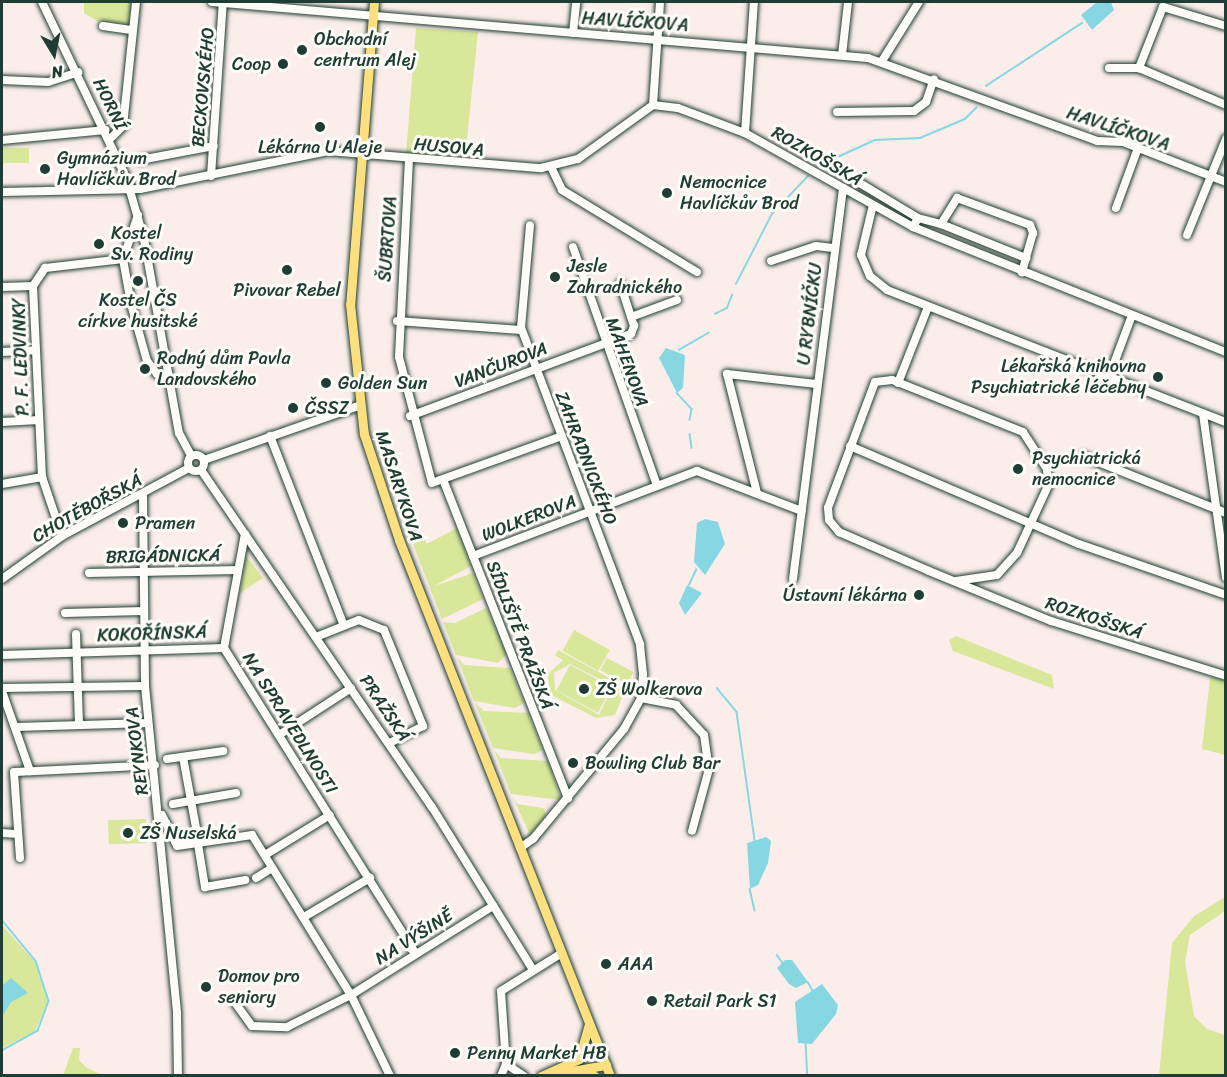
<!DOCTYPE html>
<html>
<head>
<meta charset="utf-8">
<style>
	body { margin:0 }
	#map { position:relative; width:1227px; height:1077px; overflow:hidden; background:#fbeeea; font-family:Sriracha,sans-serif }
	div>[style] { position:absolute }
	[style*='--x'] { left:calc(var(--x)*1px); top:calc(var(--y)*1px); width:calc(var(--w)*1px); rotate:calc(var(--a)*1deg) }
	.green>* { inset:0; background:#d8e79a; transform-origin:0 0 }
	.water>* { inset:0; background:#87d7e2 }
	.stream>* { height:1.5px; margin:-0.75px; padding:0 0.75px; transform-origin:0.75px; border-radius:0.75px; background:#87d7e2 }
	.roads { filter:drop-shadow(0 0 2px #1f3d34) drop-shadow(0 0 2px #1f3d34) }
	.minor>* { height:8px; margin:-4px; padding:0 4px; transform-origin:4px; border-radius:4px; background:#fdfcf7 }
	.minor>.ring { margin:-4px; padding:0; box-sizing:content-box; background:none; border:8px solid #fdfcf7; border-radius:50% }
	.major>* { height:9px; margin:-4.5px; padding:0 4.5px; transform-origin:4.5px; border-radius:4.5px; background:#fce080 }
	.dots>* { width:16px; height:16px; translate:-50% -50%; box-sizing:border-box; border:3px solid #fdfcf7; border-radius:50% }
	span { translate:-50% -50%; white-space:nowrap; text-align:center; line-height:1.15; -webkit-text-stroke:6px #fdfcf7; paint-order:stroke }
	.street-label { font-size:18px; color:#1f3d34 }
	.poi-label { font-size:18px; color:#1f3d34 }
	.left { translate:0 -50%; text-align:left }
	.right { translate:-100% -50%; text-align:right }
	.frame { position:absolute; inset:0; border:3px solid #1f3d34; pointer-events:none }
	.north { position:absolute; left:24px; top:24px; width:60px; height:60px; -webkit-text-stroke:4px #fdfcf7; paint-order:stroke; rotate:170deg; font-size:16px; font-weight:700; line-height:24px; text-align:center; color:#1f3d34 }
	.north::after { content:''; display:block; margin:auto; width:21px; height:27px; background:#1f3d34; clip-path:polygon(50% 0,100% 100%,50% 72%,0 100%) }
</style>
</head>
<body>
<div id="map">
	<div class="green">
		<i style="clip-path:polygon(84px 2px,134px 2px,132px 24px,97px 21px,84px 13px)"></i>
		<i style="clip-path:polygon(416px 28px,478px 32px,466px 149px,454px 148px,449px 156px,406px 153px)"></i>
		<i style="left:29px;top:148px;width:15px;height:27px;rotate:90deg"></i>
		<i style="clip-path:polygon(457px 528px,471px 566px,434px 586px,473px 573px,483px 599px,442px 619px,413px 544px,424px 539px,427px 544px)"></i>
		<i style="clip-path:polygon(246px 556px,263px 578px,240px 593px,245px 558px)"></i>
		<i style="clip-path:polygon(486px 608px,507px 654px,498px 663px,456px 655px,443px 622px,455px 623px)"></i>
		<i style="left:574px;top:630px;width:41px;height:24px;rotate:29deg"></i>
		<i style="clip-path:polygon(956px 636px,1052px 675px,1054px 689px,953px 651px,949px 640px)"></i>
		<i style="clip-path:polygon(evenodd,558px 650px,626px 687px,615px 715px,596px 718px,549px 694px,548px 674px,563px 660px,555px 655px,558px 650px,570px 664px,613px 686px,599px 715px,555px 690px,554px 673px,570px 664px)"></i>
		<i style="clip-path:polygon(457px 657px,464px 665px,510px 668px,524px 703px,515px 708px,474px 701px)"></i>
		<i style="left:607px;top:658px;width:30px;height:14px;rotate:28deg"></i>
		<i style="left:570px;top:665px;width:47px;height:29px;rotate:28deg"></i>
		<i style="clip-path:polygon(1216px 677px,1225px 680px,1225px 755px,1202px 749px,1210px 678px)"></i>
		<i style="clip-path:polygon(475px 703px,484px 711px,528px 713px,543px 750px,534px 754px,493px 748px)"></i>
		<i style="clip-path:polygon(494px 750px,501px 758px,548px 761px,561px 800px,511px 794px)"></i>
		<i style="clip-path:polygon(512px 796px,517px 804px,544px 808px,546px 816px,530px 835px)"></i>
		<i style="left:146px;top:819px;width:24px;height:38px;rotate:88deg"></i>
		<i style="clip-path:polygon(1225px 897px,1225px 911px,1190px 935px,1185px 962px,1194px 1016px,1207px 1029px,1225px 1035px,1225px 1075px,1159px 1075px,1172px 943px,1194px 916px)"></i>
		<i style="clip-path:polygon(2px 925px,35px 962px,48px 1001px,35px 1032px,2px 1048px)"></i>
		<i style="clip-path:polygon(73px 1048px,80px 1048px,79px 1060px,86px 1067px,102px 1075px,63px 1075px)"></i>
	</div>
	<div class="water">
		<i style="clip-path:polygon(1097px 2px,1111px 2px,1114px 10px,1092px 30px,1081px 15px)"></i>
		<i style="clip-path:polygon(666px 348px,685px 355px,683px 388px,677px 393px,659px 358px)"></i>
		<i style="clip-path:polygon(705px 519px,718px 522px,725px 544px,705px 575px,694px 562px,697px 523px)"></i>
		<i style="clip-path:polygon(687px 585px,702px 593px,685px 615px,679px 603px)"></i>
		<i style="clip-path:polygon(766px 837px,771px 841px,768px 863px,758px 885px,750px 889px,747px 843px)"></i>
		<i style="clip-path:polygon(785px 960px,792px 960px,808px 982px,796px 988px,789px 984px,777px 968px)"></i>
		<i style="clip-path:polygon(11px 978px,28px 993px,11px 1002px,2px 1017px,3px 985px)"></i>
		<i style="clip-path:polygon(822px 984px,838px 1005px,836px 1014px,812px 1044px,798px 1043px,795px 1002px)"></i>
	</div>
	<div class="stream">
		<i style="--x:986;--y:86;--w:115;--a:-33.3"></i>
		<i style="--x:820;--y:165;--w:60;--a:-24.4"></i>
		<i style="--x:875;--y:140;--w:45;--a:-2.5"></i>
		<i style="--x:920;--y:138;--w:49;--a:-22.9"></i>
		<i style="--x:965;--y:119;--w:16;--a:-45"></i>
		<i style="--x:736;--y:284;--w:79;--a:-62.8"></i>
		<i style="--x:772;--y:214;--w:52;--a:-46.5"></i>
		<i style="--x:715;--y:314;--w:13;--a:-27"></i>
		<i style="--x:727;--y:308;--w:14;--a:-69"></i>
		<i style="--x:679;--y:350;--w:34;--a:-30"></i>
		<i style="--x:677;--y:393;--w:22;--a:47"></i>
		<i style="--x:692;--y:409;--w:11;--a:100"></i>
		<i style="--x:690;--y:434;--w:14;--a:82"></i>
		<i style="--x:689;--y:585;--w:17;--a:-65"></i>
		<i style="--x:717;--y:688;--w:31;--a:50"></i>
		<i style="--x:737;--y:712;--w:129;--a:82"></i>
		<i style="--x:750;--y:889;--w:22;--a:77"></i>
		<i style="--x:2;--y:920;--w:53;--a:50.3"></i>
		<i style="--x:36;--y:961;--w:42;--a:72"></i>
		<i style="--x:49;--y:1001;--w:32;--a:110"></i>
		<i style="--x:38;--y:1031;--w:41;--a:150.9"></i>
		<i style="--x:777;--y:955;--w:10;--a:53"></i>
		<i style="--x:808;--y:982;--w:10;--a:61"></i>
		<i style="--x:806;--y:1043;--w:33;--a:87"></i>
	</div>
	<div class="roads">
		<div class="minor">
			<i style="--x:42;--y:2;--w:194;--a:64.4"></i>
			<i style="--x:126;--y:177;--w:65;--a:73.8"></i>
			<i style="--x:144;--y:239;--w:197;--a:79.8"></i>
			<i style="--x:179;--y:433;--w:26;--a:62"></i>
			<i style="--x:212;--y:2;--w:658;--a:4.88"></i>
			<i style="--x:868;--y:58;--w:244;--a:19.9"></i>
			<i style="--x:1097;--y:141;--w:26;--a:2"></i>
			<i style="--x:1123;--y:142;--w:110;--a:21.2"></i>
			<i style="--x:103;--y:26;--w:30;--a:8"></i>
			<i style="--x:1226;--y:26;--w:66;--a:-163.2"></i>
			<i style="--x:1163;--y:7;--w:66;--a:111.5"></i>
			<i style="--x:1139;--y:68;--w:95;--a:23"></i>
			<i style="--x:573;--y:33;--w:31;--a:-84"></i>
			<i style="--x:842;--y:55;--w:53;--a:-83.5"></i>
			<i style="--x:882;--y:61;--w:70;--a:-57.9"></i>
			<i style="--x:1109;--y:68;--w:30;--a:0"></i>
			<i style="--x:2;--y:80;--w:46;--a:2.5"></i>
			<i style="--x:48;--y:82;--w:32;--a:-18"></i>
			<i style="--x:653;--y:105;--w:103;--a:-86.1"></i>
			<i style="--x:837;--y:112;--w:77;--a:-0.7"></i>
			<i style="--x:914;--y:111;--w:15;--a:-37"></i>
			<i style="--x:926;--y:102;--w:24;--a:-71"></i>
			<i style="--x:745;--y:133;--w:131;--a:-86.1"></i>
			<i style="--x:111;--y:138;--w:17;--a:-45"></i>
			<i style="--x:123;--y:126;--w:125;--a:-84"></i>
			<i style="--x:2;--y:140;--w:104;--a:-5.5"></i>
			<i style="--x:409;--y:159;--w:198;--a:92.9"></i>
			<i style="--x:399;--y:357;--w:130;--a:75.3"></i>
			<i style="--x:432;--y:483;--w:138;--a:-19.9"></i>
			<i style="--x:140;--y:160;--w:75;--a:-10.7"></i>
			<i style="--x:551;--y:167;--w:25;--a:64"></i>
			<i style="--x:562;--y:190;--w:158;--a:31.3"></i>
			<i style="--x:211;--y:176;--w:174;--a:-86.1"></i>
			<i style="--x:853;--y:179;--w:76;--a:31"></i>
			<i style="--x:2;--y:192;--w:138;--a:-1.2"></i>
			<i style="--x:140;--y:189;--w:192;--a:-11.4"></i>
			<i style="--x:328;--y:151;--w:214;--a:4.6"></i>
			<i style="--x:541;--y:168;--w:38;--a:-14"></i>
			<i style="--x:578;--y:159;--w:92;--a:-35.8"></i>
			<i style="--x:653;--y:105;--w:25;--a:7"></i>
			<i style="--x:678;--y:108;--w:72;--a:20.5"></i>
			<i style="--x:745;--y:133;--w:193;--a:29.2"></i>
			<i style="--x:913;--y:227;--w:337;--a:21.8"></i>
			<i style="--x:873;--y:205;--w:51;--a:103.5"></i>
			<i style="--x:861;--y:255;--w:23;--a:67"></i>
			<i style="--x:870;--y:276;--w:22;--a:39"></i>
			<i style="--x:887;--y:290;--w:364;--a:21.3"></i>
			<i style="--x:1116;--y:208;--w:64;--a:-69.9"></i>
			<i style="--x:138;--y:215;--w:46;--a:108.8"></i>
			<i style="--x:123;--y:259;--w:46;--a:79.9"></i>
			<i style="--x:131;--y:304;--w:59;--a:74.3"></i>
			<i style="--x:147;--y:361;--w:16;--a:52"></i>
			<i style="--x:157;--y:374;--w:12;--a:9"></i>
			<i style="--x:941;--y:224;--w:31;--a:-58"></i>
			<i style="--x:957;--y:198;--w:78;--a:20.3"></i>
			<i style="--x:1030;--y:225;--w:9;--a:69"></i>
			<i style="--x:1033;--y:233;--w:26;--a:106"></i>
			<i style="--x:913;--y:227;--w:10;--a:-61"></i>
			<i style="--x:918;--y:218;--w:24;--a:15"></i>
			<i style="--x:941;--y:224;--w:92;--a:21.8"></i>
			<i style="--x:1026;--y:258;--w:15;--a:106"></i>
			<i style="--x:1187;--y:235;--w:104;--a:-67.9"></i>
			<i style="--x:573;--y:247;--w:253;--a:70.6"></i>
			<i style="--x:771;--y:261;--w:47;--a:-18.4"></i>
			<i style="--x:816;--y:246;--w:17;--a:7"></i>
			<i style="--x:2;--y:287;--w:31;--a:-2"></i>
			<i style="--x:631;--y:317;--w:49;--a:-20.3"></i>
			<i style="--x:397;--y:321;--w:124;--a:4.2"></i>
			<i style="--x:2;--y:352;--w:34;--a:-3"></i>
			<i style="--x:1109;--y:377;--w:66;--a:-69.6"></i>
			<i style="--x:898;--y:383;--w:82;--a:-68.5"></i>
			<i style="--x:1203;--y:414;--w:165;--a:82"></i>
			<i style="--x:410;--y:416;--w:236;--a:-20.4"></i>
			<i style="--x:631;--y:334;--w:9;--a:-69"></i>
			<i style="--x:634;--y:326;--w:45;--a:-108"></i>
			<i style="--x:2;--y:422;--w:37;--a:-3"></i>
			<i style="--x:270;--y:436;--w:201;--a:68.7"></i>
			<i style="--x:850;--y:446;--w:249;--a:23.2"></i>
			<i style="--x:1079;--y:544;--w:156;--a:19.1"></i>
			<i class="ring" style="left:188px;top:455px;width:8px;height:8px"></i>
			<i style="--x:1083;--y:456;--w:154;--a:21.7"></i>
			<i style="--x:204;--y:460;--w:163;--a:-19.3"></i>
			<i style="--x:201;--y:470;--w:409;--a:55.6"></i>
			<i style="--x:432;--y:807;--w:192;--a:58.2"></i>
			<i style="--x:444;--y:482;--w:340;--a:68.6"></i>
			<i style="--x:2;--y:484;--w:41;--a:-9.9"></i>
			<i style="--x:757;--y:493;--w:123;--a:-104.1"></i>
			<i style="--x:727;--y:374;--w:90;--a:6.4"></i>
			<i style="--x:143;--y:495;--w:191;--a:89.4"></i>
			<i style="--x:145;--y:686;--w:329;--a:84.4"></i>
			<i style="--x:177;--y:1013;--w:63;--a:89.1"></i>
			<i style="--x:62;--y:536;--w:62;--a:-108.7"></i>
			<i style="--x:42;--y:477;--w:191;--a:-92.7"></i>
			<i style="--x:33;--y:286;--w:22;--a:-56"></i>
			<i style="--x:45;--y:268;--w:79;--a:-6.6"></i>
			<i style="--x:473;--y:556;--w:240;--a:-20.8"></i>
			<i style="--x:697;--y:471;--w:112;--a:20.9"></i>
			<i style="--x:89;--y:573;--w:149;--a:-1.2"></i>
			<i style="--x:2;--y:579;--w:74;--a:-35.6"></i>
			<i style="--x:62;--y:536;--w:144;--a:-28.2"></i>
			<i style="--x:793;--y:579;--w:394;--a:-82.7"></i>
			<i style="--x:956;--y:581;--w:41;--a:-8.3"></i>
			<i style="--x:997;--y:575;--w:30;--a:-48"></i>
			<i style="--x:1017;--y:553;--w:74;--a:-65.2"></i>
			<i style="--x:1048;--y:486;--w:17;--a:-93"></i>
			<i style="--x:1047;--y:469;--w:44;--a:-123"></i>
			<i style="--x:1023;--y:432;--w:141;--a:-158.3"></i>
			<i style="--x:892;--y:380;--w:17;--a:173"></i>
			<i style="--x:875;--y:382;--w:134;--a:110.5"></i>
			<i style="--x:828;--y:508;--w:12;--a:85"></i>
			<i style="--x:829;--y:520;--w:16;--a:50"></i>
			<i style="--x:839;--y:532;--w:98;--a:23.4"></i>
			<i style="--x:929;--y:571;--w:132;--a:22.3"></i>
			<i style="--x:1051;--y:621;--w:183;--a:17.4"></i>
			<i style="--x:65;--y:613;--w:78;--a:-1.5"></i>
			<i style="--x:76;--y:634;--w:91;--a:88.1"></i>
			<i style="--x:316;--y:637;--w:46;--a:-21.6"></i>
			<i style="--x:359;--y:620;--w:27;--a:22"></i>
			<i style="--x:384;--y:630;--w:104;--a:67.9"></i>
			<i style="--x:423;--y:726;--w:38;--a:153"></i>
			<i style="--x:224;--y:648;--w:361;--a:57.9"></i>
			<i style="--x:224;--y:648;--w:116;--a:-79.6"></i>
			<i style="--x:2;--y:655;--w:222;--a:-1.8"></i>
			<i style="--x:2;--y:688;--w:143;--a:-0.8"></i>
			<i style="--x:2;--y:691;--w:85;--a:70.7"></i>
			<i style="--x:641;--y:698;--w:36;--a:11"></i>
			<i style="--x:676;--y:705;--w:41;--a:47"></i>
			<i style="--x:704;--y:735;--w:34;--a:82"></i>
			<i style="--x:709;--y:769;--w:64;--a:105.3"></i>
			<i style="--x:16;--y:727;--w:132;--a:-1.7"></i>
			<i style="--x:279;--y:735;--w:86;--a:-33.1"></i>
			<i style="--x:183;--y:757;--w:88;--a:79.6"></i>
			<i style="--x:167;--y:759;--w:57;--a:-8.1"></i>
			<i style="--x:173;--y:804;--w:64;--a:-9.9"></i>
			<i style="--x:162;--y:815;--w:34;--a:64"></i>
			<i style="--x:177;--y:846;--w:76;--a:-8.3"></i>
			<i style="--x:252;--y:835;--w:188;--a:58.3"></i>
			<i style="--x:351;--y:995;--w:90;--a:64.3"></i>
			<i style="--x:2;--y:833;--w:16;--a:4"></i>
			<i style="--x:198;--y:844;--w:44;--a:80.8"></i>
			<i style="--x:205;--y:887;--w:41;--a:-9.9"></i>
			<i style="--x:520;--y:848;--w:16;--a:-35"></i>
			<i style="--x:533;--y:839;--w:143;--a:-50.4"></i>
			<i style="--x:624;--y:729;--w:35;--a:-61"></i>
			<i style="--x:641;--y:698;--w:24;--a:-85"></i>
			<i style="--x:643;--y:674;--w:30;--a:-96"></i>
			<i style="--x:640;--y:644;--w:338;--a:-110.6"></i>
			<i style="--x:521;--y:328;--w:103;--a:-85"></i>
			<i style="--x:265;--y:855;--w:76;--a:-31.6"></i>
			<i style="--x:20;--y:858;--w:86;--a:-94"></i>
			<i style="--x:14;--y:772;--w:141;--a:-2.8"></i>
			<i style="--x:256;--y:878;--w:19;--a:-32"></i>
			<i style="--x:304;--y:917;--w:77;--a:-30.6"></i>
			<i style="--x:236;--y:1004;--w:27;--a:54"></i>
			<i style="--x:252;--y:1026;--w:35;--a:2"></i>
			<i style="--x:287;--y:1027;--w:72;--a:-26.6"></i>
			<i style="--x:351;--y:995;--w:168;--a:-32.1"></i>
			<i style="--x:506;--y:1064;--w:22;--a:34"></i>
			<i style="--x:501;--y:1076;--w:13;--a:-67"></i>
			<i style="--x:506;--y:1064;--w:73;--a:-93.9"></i>
			<i style="--x:501;--y:991;--w:72;--a:-31.9"></i>
		</div>
		<div class="major">
			<i style="--x:374;--y:2;--w:303;--a:94.5"></i>
			<i style="--x:350;--y:304;--w:131;--a:83.9"></i>
			<i style="--x:364;--y:434;--w:112;--a:71.7"></i>
			<i style="--x:399;--y:540;--w:576;--a:68.51"></i>
			<i style="--x:560;--y:1073;--w:47;--a:-9.9"></i>
			<i style="--x:577;--y:1075;--w:18;--a:3"></i>
			<i style="--x:541;--y:1076;--w:42;--a:-24.1"></i>
			<i style="--x:579;--y:1059;--w:35;--a:-74"></i>
		</div>
	</div>
	<div class="dots">
		<i style="left:302px;top:50px;background:#1f3d34"></i>
		<i style="left:283px;top:64px;background:#1f3d34"></i>
		<i style="left:320px;top:127px;background:#1f3d34"></i>
		<i style="left:45px;top:169px;background:#1f3d34"></i>
		<i style="left:667px;top:193px;background:#1f3d34"></i>
		<i style="left:99px;top:244px;background:#1f3d34"></i>
		<i style="left:287px;top:270px;background:#1f3d34"></i>
		<i style="left:555px;top:277px;background:#1f3d34"></i>
		<i style="left:138px;top:281px;background:#1f3d34"></i>
		<i style="left:145px;top:369px;background:#1f3d34"></i>
		<i style="left:1158px;top:377px;background:#1f3d34"></i>
		<i style="left:326px;top:383px;background:#1f3d34"></i>
		<i style="left:293px;top:408px;background:#1f3d34"></i>
		<i style="left:1018px;top:469px;background:#1f3d34"></i>
		<i style="left:123px;top:523px;background:#1f3d34"></i>
		<i style="left:919px;top:595px;background:#1f3d34"></i>
		<i style="left:584px;top:689px;background:#1f3d34"></i>
		<i style="left:573px;top:763px;background:#1f3d34"></i>
		<i style="left:128px;top:833px;background:#1f3d34"></i>
		<i style="left:606px;top:964px;background:#1f3d34"></i>
		<i style="left:206px;top:987px;background:#1f3d34"></i>
		<i style="left:652px;top:1001px;background:#1f3d34"></i>
		<i style="left:455px;top:1053px;background:#1f3d34"></i>
	</div>
	<div class="street-label">
		<span style="left:635px;top:22px;rotate:4deg">HAVLÍČKOVA</span>
		<span style="left:203px;top:87px;rotate:-85deg">BECKOVSKÉHO</span>
		<span style="left:110px;top:104px;rotate:64deg">HORNÍ</span>
		<span style="left:1118px;top:129px;rotate:18deg">HAVLÍČKOVA</span>
		<span style="left:449px;top:147px;rotate:5deg">HUSOVA</span>
		<span style="left:817px;top:156px;rotate:30deg">ROZKOŠSKÁ</span>
		<span style="left:388px;top:239px;rotate:-86deg">ŠUBRTOVA</span>
		<span style="left:810px;top:314px;rotate:-83deg">U RYBNÍČKU</span>
		<span style="left:21px;top:357px;rotate:-92deg">P. F. LEDVINKY</span>
		<span style="left:627px;top:362px;rotate:70deg">MAHENOVA</span>
		<span style="left:501px;top:365px;rotate:-21deg">VANČUROVA</span>
		<span style="left:586px;top:458px;rotate:69deg">ZAHRADNICKÉHO</span>
		<span style="left:399px;top:486px;rotate:72deg">MASARYKOVA</span>
		<span style="left:87px;top:508px;rotate:-29deg">CHOTĚBOŘSKÁ</span>
		<span style="left:529px;top:518px;rotate:-21deg">WOLKEROVA</span>
		<span style="left:163px;top:556px;rotate:-1deg">BRIGÁDNICKÁ</span>
		<span style="left:1094px;top:618px;rotate:18deg">ROZKOŠSKÁ</span>
		<span style="left:152px;top:634px;rotate:-2deg">KOKOŘÍNSKÁ</span>
		<span style="left:520px;top:635px;rotate:69deg">SÍDLIŠTĚ PRAŽSKÁ</span>
		<span style="left:385px;top:708px;rotate:56deg">PRAŽSKÁ</span>
		<span style="left:290px;top:723px;rotate:58deg">NA SPRAVEDLNOSTI</span>
		<span style="left:137px;top:751px;rotate:-97deg">REYNKOVA</span>
		<span style="left:414px;top:937px;rotate:-32deg">NA VÝŠINĚ</span>
	</div>
	<div class="poi-label">
		<span class="left" style="left:314px;top:50px">Obchodní<br>centrum Alej</span>
		<span class="right" style="left:271px;top:64px">Coop</span>
		<span style="left:320px;top:147px">Lékárna U Aleje</span>
		<span class="left" style="left:57px;top:169px">Gymnázium<br>Havlíčkův Brod</span>
		<span class="left" style="left:680px;top:193px">Nemocnice<br>Havlíčkův Brod</span>
		<span class="left" style="left:111px;top:244px">Kostel<br>Sv. Rodiny</span>
		<span class="left" style="left:567px;top:277px">Jesle<br>Zahradnického</span>
		<span style="left:287px;top:290px">Pivovar Rebel</span>
		<span style="left:138px;top:311px">Kostel ČS<br>církve husitské</span>
		<span class="left" style="left:157px;top:369px">Rodný dům Pavla<br>Landovského</span>
		<span class="right" style="left:1146px;top:377px">Lékařská knihovna<br>Psychiatrické léčebny</span>
		<span class="left" style="left:338px;top:383px">Golden Sun</span>
		<span class="left" style="left:305px;top:408px">ČSSZ</span>
		<span class="left" style="left:1032px;top:469px">Psychiatrická<br>nemocnice</span>
		<span class="left" style="left:135px;top:523px">Pramen</span>
		<span class="right" style="left:907px;top:595px">Ústavní lékárna</span>
		<span class="left" style="left:596px;top:689px">ZŠ Wolkerova</span>
		<span class="left" style="left:585px;top:763px">Bowling Club Bar</span>
		<span class="left" style="left:140px;top:833px">ZŠ Nuselská</span>
		<span class="left" style="left:618px;top:964px">AAA</span>
		<span class="left" style="left:218px;top:987px">Domov pro<br>seniory</span>
		<span class="left" style="left:664px;top:1001px">Retail Park S1</span>
		<span class="left" style="left:467px;top:1053px">Penny Market HB</span>
	</div>
	<div class="frame"></div>
	<div class="north">N</div>
</div>
</body>
</html>
